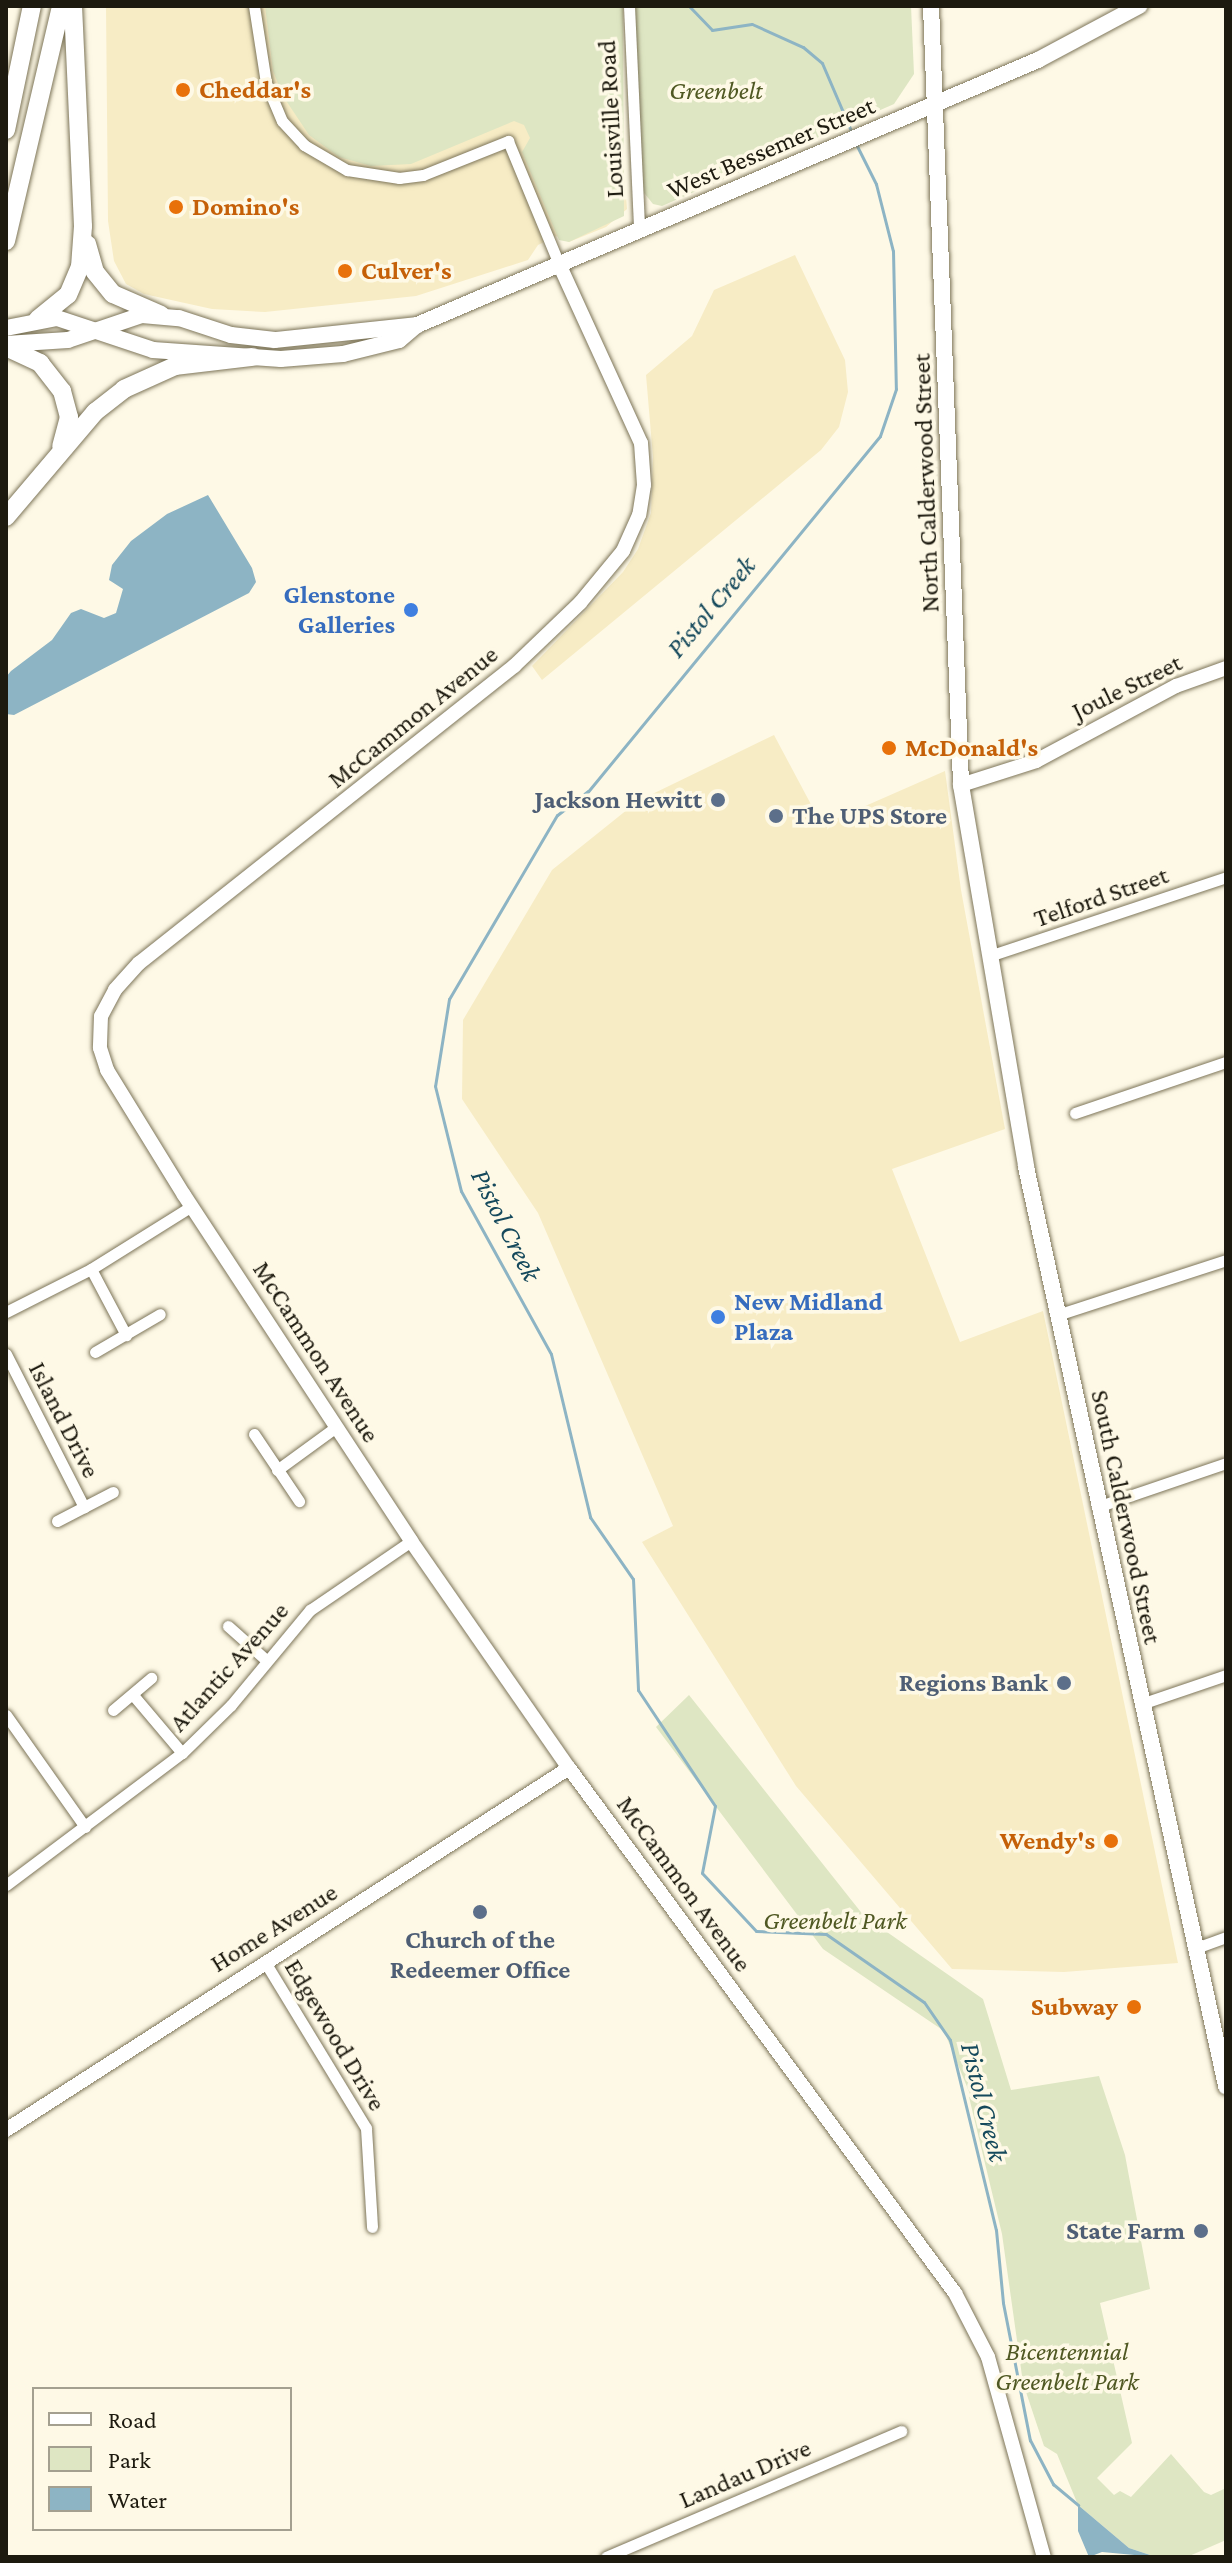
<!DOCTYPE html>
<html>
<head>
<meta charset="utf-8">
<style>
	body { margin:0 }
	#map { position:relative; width:1232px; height:2563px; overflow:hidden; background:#fef9e6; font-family:"Crimson Pro",serif }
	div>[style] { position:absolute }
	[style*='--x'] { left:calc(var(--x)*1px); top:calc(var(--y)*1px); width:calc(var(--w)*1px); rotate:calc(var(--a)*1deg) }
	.built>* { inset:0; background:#f7ecc5 }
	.green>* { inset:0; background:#dee6c3 }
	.water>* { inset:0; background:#8db4c4 }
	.stream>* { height:3px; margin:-1.5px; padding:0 1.5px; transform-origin:1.5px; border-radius:1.5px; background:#8db4c4 }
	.roads { filter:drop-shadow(0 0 2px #7d7559) drop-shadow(0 0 2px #7d7559) }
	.minor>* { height:11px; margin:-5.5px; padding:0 5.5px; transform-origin:5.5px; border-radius:5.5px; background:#fff }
	.tertiary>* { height:14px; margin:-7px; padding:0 7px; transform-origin:7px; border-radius:7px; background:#fff }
	.secondary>* { height:16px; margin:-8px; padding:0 8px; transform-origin:8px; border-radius:8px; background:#fff }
	.trunk>* { height:18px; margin:-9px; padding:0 9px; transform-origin:9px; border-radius:9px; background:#fff }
	.dots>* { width:22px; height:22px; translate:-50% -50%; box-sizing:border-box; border:4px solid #fef9e6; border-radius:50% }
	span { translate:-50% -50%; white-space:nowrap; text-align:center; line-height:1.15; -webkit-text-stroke:7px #fef9e6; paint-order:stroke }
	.food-label { font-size:26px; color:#c56008; font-weight:700 }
	.left { translate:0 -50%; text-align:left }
	.right { translate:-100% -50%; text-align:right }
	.park-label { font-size:26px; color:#4f5822; font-style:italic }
	.street-label { font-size:26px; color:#1d1a0f }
	.shop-label { font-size:26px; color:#366cbe; font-weight:700 }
	.service-label { font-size:26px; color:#4e5e75; font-weight:700 }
	.water-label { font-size:28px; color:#15495c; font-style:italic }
	.frame { position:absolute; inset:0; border:8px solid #1d1a0f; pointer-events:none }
	.legend { position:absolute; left:32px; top:2387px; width:260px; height:144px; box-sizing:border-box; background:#fef9e6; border:2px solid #a4a090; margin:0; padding:10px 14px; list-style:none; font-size:24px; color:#1d1a0f }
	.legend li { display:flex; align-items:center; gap:16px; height:40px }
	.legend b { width:40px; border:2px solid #a4a090 }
</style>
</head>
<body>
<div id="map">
	<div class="built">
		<i style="clip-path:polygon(106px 6px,622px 6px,617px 87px,627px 209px,606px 227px,569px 242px,556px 236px,538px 245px,528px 260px,416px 296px,265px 312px,212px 309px,144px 294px,126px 284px,114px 261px,108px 221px)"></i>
		<i style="clip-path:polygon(795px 255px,845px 360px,848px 392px,839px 427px,821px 450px,542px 680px,532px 666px,623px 572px,638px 549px,651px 513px,653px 457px,646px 375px,692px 336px,714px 290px)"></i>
		<i style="clip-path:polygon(774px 735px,822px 825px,945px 771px,961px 890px,1005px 1129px,892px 1169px,960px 1342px,1043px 1311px,1178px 1963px,1064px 1972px,952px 1969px,796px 1786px,642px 1542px,673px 1526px,538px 1213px,462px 1099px,463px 1020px,552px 870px,638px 801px)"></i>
	</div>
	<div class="green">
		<i style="clip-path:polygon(265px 6px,623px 6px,624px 216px,569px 242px,559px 240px,522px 152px,530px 138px,524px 125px,514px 121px,411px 164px,371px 166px,339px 157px,309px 135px,283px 96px,273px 71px)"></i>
		<i style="clip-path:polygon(630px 6px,911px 6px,914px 74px,894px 104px,662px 206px,653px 204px,641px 189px)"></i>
		<i style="clip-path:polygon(689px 1695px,864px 1916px,983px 1999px,1011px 2090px,1099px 2076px,1125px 2155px,1150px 2289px,1100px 2303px,1132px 2443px,1097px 2478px,1114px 2495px,1120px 2491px,1131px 2497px,1171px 2454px,1204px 2492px,1211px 2495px,1226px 2488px,1226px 2540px,1187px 2557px,1156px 2557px,1129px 2548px,1078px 2505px,1057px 2454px,1044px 2446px,1023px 2383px,1002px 2234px,969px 2097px,986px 2093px,970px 2094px,944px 2031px,823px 1949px,656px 1727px)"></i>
	</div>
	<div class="water">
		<i style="clip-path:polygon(208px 495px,252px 568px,256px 582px,249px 593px,14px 715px,6px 714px,6px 677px,11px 671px,52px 640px,71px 613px,81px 609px,104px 618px,116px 613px,123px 589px,109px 580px,112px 565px,131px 541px,167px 514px)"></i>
		<i style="clip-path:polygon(1078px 2505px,1129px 2548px,1156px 2557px,1102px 2552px,1089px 2557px,1078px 2531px)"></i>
	</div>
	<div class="stream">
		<i style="--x:689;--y:6;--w:33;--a:46"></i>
		<i style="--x:712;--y:30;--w:40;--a:-8.5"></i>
		<i style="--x:752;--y:24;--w:56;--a:24.3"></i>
		<i style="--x:803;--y:47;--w:25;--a:40"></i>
		<i style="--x:822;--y:63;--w:76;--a:66.8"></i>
		<i style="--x:856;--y:144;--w:45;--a:63.4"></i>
		<i style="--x:876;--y:184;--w:69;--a:75.8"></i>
		<i style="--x:893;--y:251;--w:138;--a:88.8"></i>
		<i style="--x:896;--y:389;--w:50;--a:108.8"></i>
		<i style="--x:880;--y:436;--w:460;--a:129.4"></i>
		<i style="--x:588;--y:791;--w:39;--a:142"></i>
		<i style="--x:557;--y:815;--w:213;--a:120.4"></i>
		<i style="--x:449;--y:999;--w:88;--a:99.1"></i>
		<i style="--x:435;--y:1086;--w:108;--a:76.1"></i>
		<i style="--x:461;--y:1191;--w:186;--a:61.1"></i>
		<i style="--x:551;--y:1354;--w:168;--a:76.5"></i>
		<i style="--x:590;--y:1517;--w:75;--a:55.3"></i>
		<i style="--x:633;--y:1579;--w:111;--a:87.4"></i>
		<i style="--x:638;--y:1690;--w:139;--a:56.4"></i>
		<i style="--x:715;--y:1806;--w:68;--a:101"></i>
		<i style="--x:702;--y:1873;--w:79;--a:47"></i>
		<i style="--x:756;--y:1931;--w:70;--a:2.5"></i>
		<i style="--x:826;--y:1934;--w:119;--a:34.8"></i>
		<i style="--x:924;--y:2002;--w:46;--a:55.6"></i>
		<i style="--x:950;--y:2040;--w:195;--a:76.4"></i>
		<i style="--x:996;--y:2230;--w:73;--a:84.5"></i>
		<i style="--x:1003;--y:2303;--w:140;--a:78.9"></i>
		<i style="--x:1030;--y:2440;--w:50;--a:62.4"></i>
		<i style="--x:1053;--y:2484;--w:33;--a:40"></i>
	</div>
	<div class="roads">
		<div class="minor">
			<i style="--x:254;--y:6;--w:78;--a:81.1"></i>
			<i style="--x:266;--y:83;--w:41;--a:67.2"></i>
			<i style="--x:282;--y:121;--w:33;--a:47"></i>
			<i style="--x:304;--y:145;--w:50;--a:30.2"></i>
			<i style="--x:347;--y:170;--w:53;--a:8.7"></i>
			<i style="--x:399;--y:178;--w:24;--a:-7"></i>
			<i style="--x:423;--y:175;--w:92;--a:-21.8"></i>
			<i style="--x:508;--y:141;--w:133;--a:67.5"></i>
			<i style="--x:629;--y:6;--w:223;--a:87.4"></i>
			<i style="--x:989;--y:956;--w:250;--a:-18.4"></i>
			<i style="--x:1075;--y:1113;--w:159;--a:-18.7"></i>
			<i style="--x:91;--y:1269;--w:75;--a:62.1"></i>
			<i style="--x:6;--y:1312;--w:95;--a:-26.8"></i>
			<i style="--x:91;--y:1269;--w:119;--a:-32"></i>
			<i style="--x:1060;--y:1314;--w:175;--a:-18"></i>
			<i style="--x:95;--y:1352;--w:75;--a:-30.3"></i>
			<i style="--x:6;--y:1354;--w:172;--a:63"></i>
			<i style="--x:254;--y:1434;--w:81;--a:56.1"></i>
			<i style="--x:277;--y:1470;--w:73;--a:-36.1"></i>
			<i style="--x:1097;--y:1507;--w:136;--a:-18.8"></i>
			<i style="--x:57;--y:1521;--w:63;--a:-27.4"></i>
			<i style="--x:228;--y:1626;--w:51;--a:41.8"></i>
			<i style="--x:133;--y:1695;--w:76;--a:49.8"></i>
			<i style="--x:1141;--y:1704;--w:90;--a:-18.8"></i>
			<i style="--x:113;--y:1710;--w:50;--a:-40.1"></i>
			<i style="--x:6;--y:1715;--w:137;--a:54.8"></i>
			<i style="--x:6;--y:1885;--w:220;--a:-36.9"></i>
			<i style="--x:182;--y:1753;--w:69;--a:-44.4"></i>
			<i style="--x:231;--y:1705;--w:124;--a:-50.3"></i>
			<i style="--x:310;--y:1610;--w:122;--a:-34.3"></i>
			<i style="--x:1196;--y:1948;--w:32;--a:-20"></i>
			<i style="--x:265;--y:1962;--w:194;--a:58.7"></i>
			<i style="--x:366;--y:2128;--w:99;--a:86.5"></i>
			<i style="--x:606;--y:2557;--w:321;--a:-23.1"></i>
		</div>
		<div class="tertiary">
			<i style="--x:559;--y:264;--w:197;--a:65.4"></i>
			<i style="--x:641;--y:443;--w:42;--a:85.9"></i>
			<i style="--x:644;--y:485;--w:30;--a:99"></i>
			<i style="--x:639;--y:515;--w:39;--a:114"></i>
			<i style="--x:623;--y:551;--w:67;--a:129.6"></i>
			<i style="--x:580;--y:603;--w:91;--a:136.3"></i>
			<i style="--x:514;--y:666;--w:478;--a:141.6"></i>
			<i style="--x:139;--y:963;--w:36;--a:132"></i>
			<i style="--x:115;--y:990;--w:30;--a:118"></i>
			<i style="--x:101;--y:1016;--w:32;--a:92"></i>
			<i style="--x:100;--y:1048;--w:23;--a:72"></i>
			<i style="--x:107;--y:1070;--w:147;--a:58.4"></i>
			<i style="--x:184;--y:1195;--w:414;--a:56.7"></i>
			<i style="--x:411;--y:1541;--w:277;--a:55.2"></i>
			<i style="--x:569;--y:1768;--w:652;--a:53.68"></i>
			<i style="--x:955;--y:2293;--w:72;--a:62.7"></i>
			<i style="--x:988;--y:2357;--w:208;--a:74.4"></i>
			<i style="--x:961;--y:785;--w:79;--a:-17.7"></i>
			<i style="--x:1036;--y:761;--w:159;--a:-28.2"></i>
			<i style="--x:1176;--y:686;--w:53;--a:-19.8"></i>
			<i style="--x:6;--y:2130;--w:669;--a:-32.74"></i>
		</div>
		<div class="secondary">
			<i style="--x:931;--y:6;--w:780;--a:87.79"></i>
			<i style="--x:961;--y:785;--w:387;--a:80.3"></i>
			<i style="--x:1026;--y:1167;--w:941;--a:77.72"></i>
			<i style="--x:6;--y:328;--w:52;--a:-11.1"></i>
			<i style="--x:57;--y:318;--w:101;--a:18.4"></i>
			<i style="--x:153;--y:350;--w:128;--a:4"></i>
			<i style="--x:281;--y:359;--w:62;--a:-4.6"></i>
			<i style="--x:343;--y:354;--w:58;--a:-14"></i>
			<i style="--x:399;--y:340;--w:23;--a:-40"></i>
			<i style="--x:417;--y:325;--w:675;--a:-23.11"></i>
			<i style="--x:1038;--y:60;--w:115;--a:-28.1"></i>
			<i style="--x:6;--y:344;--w:62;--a:-3.7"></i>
			<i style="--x:68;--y:340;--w:78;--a:-18.7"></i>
			<i style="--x:142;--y:315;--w:37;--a:5"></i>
			<i style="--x:179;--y:318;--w:55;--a:18.1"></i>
			<i style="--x:231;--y:335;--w:44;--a:6.5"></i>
			<i style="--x:275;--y:340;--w:143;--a:-6"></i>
		</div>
		<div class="trunk">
			<i style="--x:6;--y:130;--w:127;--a:-78.2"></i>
			<i style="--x:6;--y:241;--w:241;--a:-76.8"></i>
			<i style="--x:87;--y:244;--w:29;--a:74"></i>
			<i style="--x:95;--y:272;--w:28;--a:51"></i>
			<i style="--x:113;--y:294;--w:52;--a:23.6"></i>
			<i style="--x:38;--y:319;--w:38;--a:-39"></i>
			<i style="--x:68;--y:295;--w:30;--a:-67"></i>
			<i style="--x:80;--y:267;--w:41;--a:-85.8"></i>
			<i style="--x:83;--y:226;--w:220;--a:-92.6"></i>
			<i style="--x:6;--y:347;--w:38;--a:25"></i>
			<i style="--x:40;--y:363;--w:36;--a:52"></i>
			<i style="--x:62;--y:391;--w:27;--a:75"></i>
			<i style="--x:69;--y:417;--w:30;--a:105"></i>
			<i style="--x:6;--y:517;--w:138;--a:-49.7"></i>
			<i style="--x:95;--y:412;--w:37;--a:-38"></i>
			<i style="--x:124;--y:389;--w:56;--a:-24.3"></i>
			<i style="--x:175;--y:366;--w:78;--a:-6.7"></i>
		</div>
	</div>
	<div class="dots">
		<i style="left:183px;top:90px;background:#e8710a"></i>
		<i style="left:176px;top:207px;background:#e8710a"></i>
		<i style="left:345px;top:271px;background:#e8710a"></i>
		<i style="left:411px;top:610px;background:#3f7fe0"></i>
		<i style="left:889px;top:748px;background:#e8710a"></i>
		<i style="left:718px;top:800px;background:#5c6f8a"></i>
		<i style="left:776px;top:816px;background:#5c6f8a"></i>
		<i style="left:718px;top:1317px;background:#3f7fe0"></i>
		<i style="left:1064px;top:1683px;background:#5c6f8a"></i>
		<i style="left:1111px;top:1841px;background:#e8710a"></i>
		<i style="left:480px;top:1912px;background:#5c6f8a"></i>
		<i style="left:1134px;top:2007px;background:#e8710a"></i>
		<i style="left:1201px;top:2231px;background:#5c6f8a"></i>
	</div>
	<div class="food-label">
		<span class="left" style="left:199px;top:90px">Cheddar's</span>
		<span class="left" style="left:192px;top:207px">Domino's</span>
		<span class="left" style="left:361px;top:271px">Culver's</span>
		<span class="left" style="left:905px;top:748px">McDonald's</span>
		<span class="right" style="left:1095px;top:1841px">Wendy's</span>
		<span class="right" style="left:1118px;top:2007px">Subway</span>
	</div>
	<div class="park-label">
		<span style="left:716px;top:91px">Greenbelt</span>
		<span style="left:835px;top:1921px">Greenbelt Park</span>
		<span style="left:1067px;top:2367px">Bicentennial<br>Greenbelt Park</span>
	</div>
	<div class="street-label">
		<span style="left:611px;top:119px;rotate:-93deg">Louisville Road</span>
		<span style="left:771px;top:148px;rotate:-23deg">West Bessemer Street</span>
		<span style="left:926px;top:483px;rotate:-92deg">North Calderwood Street</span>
		<span style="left:1127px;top:687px;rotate:-26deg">Joule Street</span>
		<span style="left:413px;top:717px;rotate:-39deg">McCammon Avenue</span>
		<span style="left:1101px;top:897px;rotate:-19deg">Telford Street</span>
		<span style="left:316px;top:1352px;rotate:57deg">McCammon Avenue</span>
		<span style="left:64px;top:1420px;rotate:63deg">Island Drive</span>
		<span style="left:1126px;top:1517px;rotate:78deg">South Calderwood Street</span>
		<span style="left:229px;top:1667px;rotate:-48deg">Atlantic Avenue</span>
		<span style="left:684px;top:1884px;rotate:54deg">McCammon Avenue</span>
		<span style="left:274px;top:1928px;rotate:-32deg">Home Avenue</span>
		<span style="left:335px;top:2035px;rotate:59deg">Edgewood Drive</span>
		<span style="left:745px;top:2474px;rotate:-23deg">Landau Drive</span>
	</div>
	<div class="shop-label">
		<span class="right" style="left:395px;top:610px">Glenstone<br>Galleries</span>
		<span class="left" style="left:734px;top:1317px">New Midland<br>Plaza</span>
	</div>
	<div class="service-label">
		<span class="right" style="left:702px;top:800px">Jackson Hewitt</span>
		<span class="left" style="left:792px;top:816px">The UPS Store</span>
		<span class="right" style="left:1048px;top:1683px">Regions Bank</span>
		<span style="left:480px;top:1955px">Church of the<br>Redeemer Office</span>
		<span class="right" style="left:1185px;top:2231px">State Farm</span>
	</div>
	<div class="water-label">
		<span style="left:711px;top:607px;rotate:-50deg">Pistol Creek</span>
		<span style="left:506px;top:1225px;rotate:63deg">Pistol Creek</span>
		<span style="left:984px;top:2102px;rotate:76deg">Pistol Creek</span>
	</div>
	<div class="frame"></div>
	<ul class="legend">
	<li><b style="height:10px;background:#fff"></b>Road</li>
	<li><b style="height:22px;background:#dee6c3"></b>Park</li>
	<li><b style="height:22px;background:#8db4c4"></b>Water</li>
	</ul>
</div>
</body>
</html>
